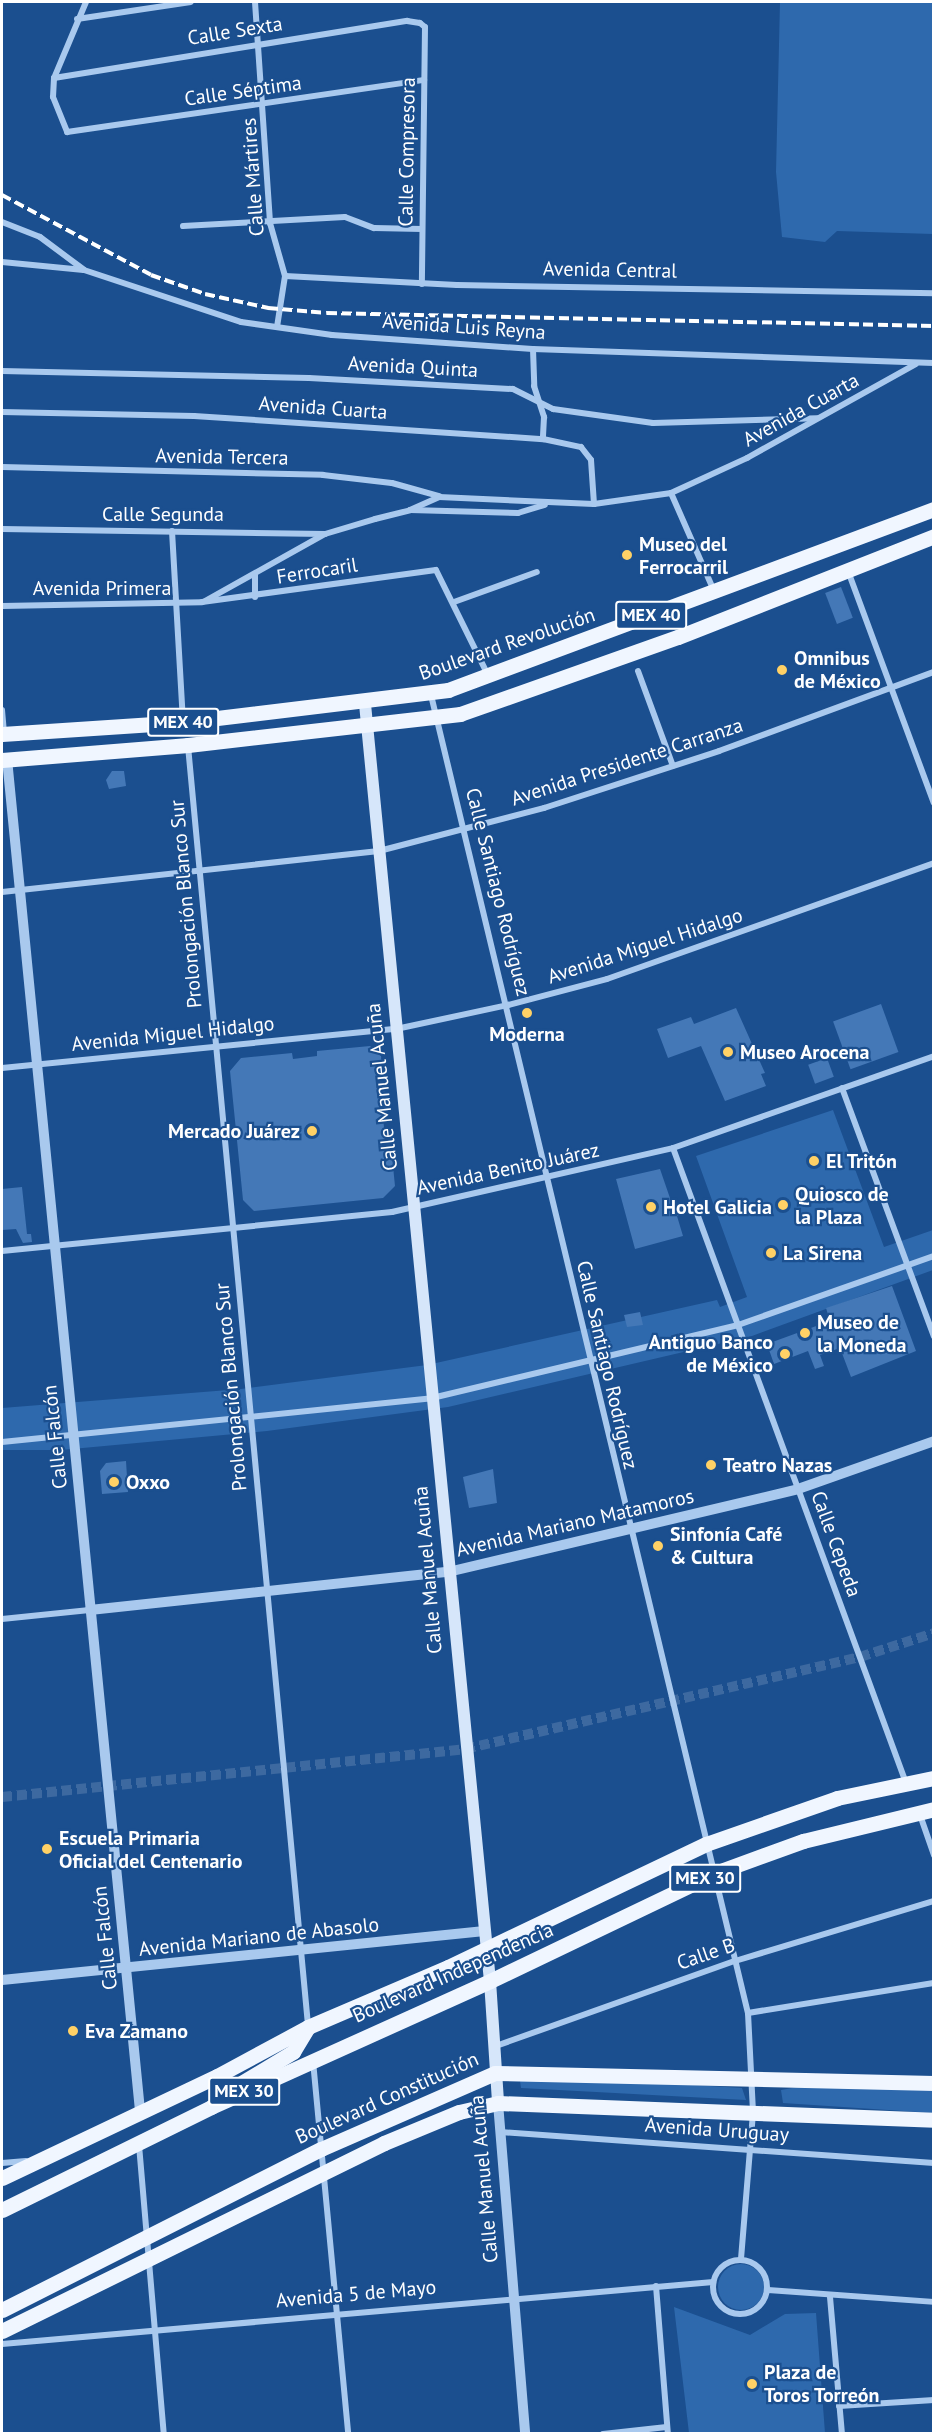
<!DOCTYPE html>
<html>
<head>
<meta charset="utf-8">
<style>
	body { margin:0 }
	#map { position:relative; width:935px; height:2435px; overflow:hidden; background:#1b4f8f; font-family:"PT Sans",sans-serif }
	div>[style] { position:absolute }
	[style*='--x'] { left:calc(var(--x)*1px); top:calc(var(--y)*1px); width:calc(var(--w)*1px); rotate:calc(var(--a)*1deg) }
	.green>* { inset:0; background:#2e69ad }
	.round { border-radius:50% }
	.building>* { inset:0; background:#4478b7; transform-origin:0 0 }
	.tertiary-tunnel>* { height:10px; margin-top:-5px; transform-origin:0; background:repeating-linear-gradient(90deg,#3d69a0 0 10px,transparent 0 15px) }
	.minor>* { height:6px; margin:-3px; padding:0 3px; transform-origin:3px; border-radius:3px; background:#a9c9ee }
	.minor>.ring { margin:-3px; padding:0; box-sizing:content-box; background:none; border:6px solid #a9c9ee; border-radius:50% }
	.tertiary>* { height:10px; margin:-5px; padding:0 5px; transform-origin:5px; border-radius:5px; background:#a9c9ee }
	.secondary>* { height:12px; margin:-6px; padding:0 6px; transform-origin:6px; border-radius:6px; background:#d6e6fa }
	.primary>* { height:15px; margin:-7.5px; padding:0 7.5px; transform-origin:7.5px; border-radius:7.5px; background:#f0f6ff }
	.rail>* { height:4px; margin-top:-2px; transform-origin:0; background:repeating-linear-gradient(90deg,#fff 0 10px,transparent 0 14.5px) }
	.dots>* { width:16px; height:16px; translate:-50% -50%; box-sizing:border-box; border:3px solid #1b4f8f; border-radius:50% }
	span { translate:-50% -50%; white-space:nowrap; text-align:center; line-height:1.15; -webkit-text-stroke:4.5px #1b4f8f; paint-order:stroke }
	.shield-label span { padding:2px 4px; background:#1b4f8f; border:2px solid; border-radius:4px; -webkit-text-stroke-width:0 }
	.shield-label { font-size:18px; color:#fff; font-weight:700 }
	.street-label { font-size:20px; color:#fff }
	.poi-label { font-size:20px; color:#fff; font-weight:700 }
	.left { translate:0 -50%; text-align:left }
	.right { translate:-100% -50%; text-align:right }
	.frame { position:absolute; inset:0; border:3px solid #fff; pointer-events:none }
</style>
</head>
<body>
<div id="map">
	<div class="green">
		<i style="clip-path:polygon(780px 2px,933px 2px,933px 234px,837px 231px,825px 242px,782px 237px,776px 172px)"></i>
		<i style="clip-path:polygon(833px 1110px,884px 1247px,933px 1230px,933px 1270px,752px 1336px,448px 1407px,267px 1431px,61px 1450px,2px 1450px,2px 1408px,241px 1389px,427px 1365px,717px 1300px,720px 1307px,747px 1297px,696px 1156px)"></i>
		<i style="clip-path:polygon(563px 2077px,742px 2088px,746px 2100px,521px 2088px,520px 2081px)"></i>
		<i style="clip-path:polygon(814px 2084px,933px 2090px,933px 2113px,783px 2103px,781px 2090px)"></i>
		<i class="round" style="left:718px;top:2264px;width:46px;height:46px"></i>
		<i style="clip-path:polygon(674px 2307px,750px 2335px,785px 2314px,816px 2313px,825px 2433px,689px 2433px)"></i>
	</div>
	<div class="building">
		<i style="left:841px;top:587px;width:33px;height:17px;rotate:69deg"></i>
		<i style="clip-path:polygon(112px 771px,124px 771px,126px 786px,109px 789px,106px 780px)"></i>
		<i style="left:881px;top:1004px;width:51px;height:51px;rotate:70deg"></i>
		<i style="clip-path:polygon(736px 1008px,765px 1073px,761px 1074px,766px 1086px,725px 1101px,701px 1046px,668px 1058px,657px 1029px,691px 1017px,694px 1024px)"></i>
		<i style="clip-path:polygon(370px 1046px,381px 1056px,387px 1108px,382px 1109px,385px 1136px,390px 1136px,395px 1186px,383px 1198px,254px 1211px,243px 1200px,230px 1071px,241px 1058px,292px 1053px,293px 1059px,317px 1056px,317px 1051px)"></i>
		<i style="left:827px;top:1058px;width:20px;height:20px;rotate:70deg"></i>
		<i style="clip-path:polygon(660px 1169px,671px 1201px,676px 1201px,681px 1214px,677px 1216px,683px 1236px,635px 1249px,616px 1179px)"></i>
		<i style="clip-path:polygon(22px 1187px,27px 1234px,31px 1234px,32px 1242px,23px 1243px,16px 1229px,2px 1230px,2px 1189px)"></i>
		<i style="clip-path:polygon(892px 1286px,916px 1351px,851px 1377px,840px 1348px,820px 1355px,824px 1366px,815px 1369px,808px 1351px,774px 1364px,767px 1344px,830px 1321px,826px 1308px)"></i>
		<i style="clip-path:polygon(640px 1312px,643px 1325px,627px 1327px,624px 1315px)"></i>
		<i style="clip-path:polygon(126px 1461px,128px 1492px,102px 1494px,100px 1471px,106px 1463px)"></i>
		<i style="clip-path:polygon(493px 1469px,497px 1503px,469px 1508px,463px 1477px)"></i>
	</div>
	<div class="tertiary-tunnel">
		<i style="--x:2;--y:1797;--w:465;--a:-5.9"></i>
		<i style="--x:465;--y:1749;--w:406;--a:-13.1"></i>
		<i style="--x:860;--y:1657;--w:78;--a:-18"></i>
	</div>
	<div class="minor">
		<i style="--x:86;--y:2;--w:82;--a:112.8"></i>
		<i style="--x:54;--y:78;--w:19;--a:93"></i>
		<i style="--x:53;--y:97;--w:38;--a:68"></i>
		<i style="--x:67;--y:132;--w:361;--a:-8.3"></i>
		<i style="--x:255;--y:2;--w:222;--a:86.1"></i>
		<i style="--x:270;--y:223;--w:55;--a:74.2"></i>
		<i style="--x:77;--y:19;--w:115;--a:-8.5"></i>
		<i style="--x:54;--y:78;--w:358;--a:-9.2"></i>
		<i style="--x:407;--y:21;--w:13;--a:9"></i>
		<i style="--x:420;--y:23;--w:6;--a:39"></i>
		<i style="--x:425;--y:27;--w:257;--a:90.7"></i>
		<i style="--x:2;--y:222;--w:41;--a:21.5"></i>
		<i style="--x:40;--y:237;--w:54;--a:36.7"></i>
		<i style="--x:183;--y:226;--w:162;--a:-3.2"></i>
		<i style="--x:345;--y:217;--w:31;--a:21"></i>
		<i style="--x:374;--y:228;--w:48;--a:1.2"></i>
		<i style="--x:2;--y:262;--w:82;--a:5.6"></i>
		<i style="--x:84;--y:270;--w:165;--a:18.3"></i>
		<i style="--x:241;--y:322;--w:92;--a:8.1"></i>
		<i style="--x:332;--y:335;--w:201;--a:4"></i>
		<i style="--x:533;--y:349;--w:401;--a:2"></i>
		<i style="--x:285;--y:276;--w:172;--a:3"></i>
		<i style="--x:457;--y:285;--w:477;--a:1"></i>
		<i style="--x:277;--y:327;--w:52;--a:-81.1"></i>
		<i style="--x:533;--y:349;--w:37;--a:88"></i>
		<i style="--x:534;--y:386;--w:33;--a:72"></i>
		<i style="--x:544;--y:417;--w:22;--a:93"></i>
		<i style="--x:2;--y:371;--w:307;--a:1.3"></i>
		<i style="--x:309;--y:378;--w:204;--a:3.1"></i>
		<i style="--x:513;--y:389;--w:45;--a:26.6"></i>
		<i style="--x:553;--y:409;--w:101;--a:8"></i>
		<i style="--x:653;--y:423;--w:164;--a:-1.7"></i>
		<i style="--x:2;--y:412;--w:192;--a:1.2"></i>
		<i style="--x:194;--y:416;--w:350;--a:3.8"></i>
		<i style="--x:543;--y:439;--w:39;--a:12"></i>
		<i style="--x:581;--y:447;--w:16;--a:52"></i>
		<i style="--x:591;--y:460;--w:44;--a:86.1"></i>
		<i style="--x:2;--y:467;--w:321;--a:1.4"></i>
		<i style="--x:323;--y:475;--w:69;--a:6.6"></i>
		<i style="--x:392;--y:483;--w:49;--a:15.5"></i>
		<i style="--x:671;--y:493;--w:107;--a:66.3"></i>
		<i style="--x:410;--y:510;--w:32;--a:-24"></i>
		<i style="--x:439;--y:497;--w:155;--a:2.6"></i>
		<i style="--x:594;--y:504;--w:78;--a:-8.1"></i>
		<i style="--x:671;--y:493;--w:84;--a:-24.7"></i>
		<i style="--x:747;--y:458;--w:193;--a:-29.1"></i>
		<i style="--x:2;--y:529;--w:323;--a:0.9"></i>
		<i style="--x:172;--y:531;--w:191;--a:86.7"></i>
		<i style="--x:848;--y:571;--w:247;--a:69.7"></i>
		<i style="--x:255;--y:574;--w:23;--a:90"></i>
		<i style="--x:205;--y:601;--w:137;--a:-29.2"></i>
		<i style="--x:325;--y:534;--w:52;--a:-16.7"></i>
		<i style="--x:375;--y:519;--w:36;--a:-14"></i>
		<i style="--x:410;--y:510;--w:108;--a:1.6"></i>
		<i style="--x:518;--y:513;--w:28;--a:-17"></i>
		<i style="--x:454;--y:602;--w:88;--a:-19.9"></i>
		<i style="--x:2;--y:606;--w:200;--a:-1.1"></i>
		<i style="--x:202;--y:602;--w:236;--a:-7.8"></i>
		<i style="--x:436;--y:570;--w:117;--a:63.7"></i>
		<i style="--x:638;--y:671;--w:101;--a:69.8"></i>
		<i style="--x:431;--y:695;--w:1356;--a:76.48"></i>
		<i style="--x:748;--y:2013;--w:100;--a:87.1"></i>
		<i style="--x:753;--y:2113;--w:146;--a:94.7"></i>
		<i style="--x:2;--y:710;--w:23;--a:85"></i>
		<i style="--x:188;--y:746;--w:1286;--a:84.64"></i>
		<i style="--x:2;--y:892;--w:379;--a:-6.2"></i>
		<i style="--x:379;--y:851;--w:171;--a:-14.6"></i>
		<i style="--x:544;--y:808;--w:184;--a:-18"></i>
		<i style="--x:719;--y:751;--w:229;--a:-20.2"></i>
		<i style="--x:2;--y:1068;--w:396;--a:-5.7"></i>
		<i style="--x:396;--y:1029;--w:115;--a:-12.1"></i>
		<i style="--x:508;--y:1005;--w:102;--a:-14.7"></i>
		<i style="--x:607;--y:979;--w:347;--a:-19.5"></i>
		<i style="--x:842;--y:1088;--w:265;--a:69.7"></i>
		<i style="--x:673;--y:1148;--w:676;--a:69.85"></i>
		<i style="--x:2;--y:1251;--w:392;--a:-5.7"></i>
		<i style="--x:392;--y:1212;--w:288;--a:-12.8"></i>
		<i style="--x:673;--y:1148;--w:277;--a:-19.4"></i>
		<i style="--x:2;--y:1442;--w:432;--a:-5.8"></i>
		<i style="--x:432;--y:1398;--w:315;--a:-13.4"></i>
		<i style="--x:738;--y:1325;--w:208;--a:-19.4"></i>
		<i style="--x:2;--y:1619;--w:88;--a:-5.8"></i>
		<i style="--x:919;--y:1812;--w:46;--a:70.8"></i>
		<i style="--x:748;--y:2013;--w:188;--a:-9.2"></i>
		<i style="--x:493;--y:2047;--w:257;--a:-19.6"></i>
		<i style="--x:735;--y:1961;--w:208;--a:-16.8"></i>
		<i style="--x:313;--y:2061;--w:375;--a:84.6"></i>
		<i style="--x:500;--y:2132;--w:435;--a:4.1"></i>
		<i style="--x:139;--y:2145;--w:290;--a:85.1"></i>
		<i style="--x:2;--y:2163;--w:24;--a:-5"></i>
		<i class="ring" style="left:713px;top:2260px;width:48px;height:48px"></i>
		<i style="--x:656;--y:2286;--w:148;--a:85.4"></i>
		<i style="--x:768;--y:2290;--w:166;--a:4.1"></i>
		<i style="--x:830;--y:2297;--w:138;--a:85"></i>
		<i style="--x:2;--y:2344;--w:714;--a:-4.98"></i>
		<i style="--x:839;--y:2406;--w:95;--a:-3.6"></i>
		<i style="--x:603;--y:2434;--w:64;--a:-6.2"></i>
	</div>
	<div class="tertiary">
		<i style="--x:7;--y:759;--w:1359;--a:84.38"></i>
		<i style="--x:90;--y:1610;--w:360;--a:-6.1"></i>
		<i style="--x:448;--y:1572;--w:360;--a:-13.3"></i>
		<i style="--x:798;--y:1489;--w:144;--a:-19.4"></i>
		<i style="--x:2;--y:1980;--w:485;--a:-5.8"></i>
		<i style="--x:498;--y:2103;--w:332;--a:85.3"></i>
	</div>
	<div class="secondary">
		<i style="--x:365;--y:704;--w:1283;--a:84.41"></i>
		<i style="--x:490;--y:1981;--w:122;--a:86.2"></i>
	</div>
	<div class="primary">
		<i style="--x:2;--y:734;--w:182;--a:-3.8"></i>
		<i style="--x:184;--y:722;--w:266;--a:-6.9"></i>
		<i style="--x:448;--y:690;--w:519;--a:-20.43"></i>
		<i style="--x:2;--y:760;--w:187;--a:-4.6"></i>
		<i style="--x:188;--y:745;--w:274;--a:-6.5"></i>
		<i style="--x:460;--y:714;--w:231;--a:-19.5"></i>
		<i style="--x:678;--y:637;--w:275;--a:-21.5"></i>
		<i style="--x:223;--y:2094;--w:82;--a:-31"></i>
		<i style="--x:293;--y:2052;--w:29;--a:-59"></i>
		<i style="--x:2;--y:2178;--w:238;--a:-25.4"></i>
		<i style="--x:217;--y:2076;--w:103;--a:-28.3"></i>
		<i style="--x:308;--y:2027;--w:152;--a:-23.2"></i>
		<i style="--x:448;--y:1967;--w:286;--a:-25.5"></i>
		<i style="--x:706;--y:1844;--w:139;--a:-19.3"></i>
		<i style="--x:837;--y:1798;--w:99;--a:-11.7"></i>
		<i style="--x:2;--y:2210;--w:233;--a:-26.2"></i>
		<i style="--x:211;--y:2107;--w:306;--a:-24.3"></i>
		<i style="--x:490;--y:1981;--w:250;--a:-25.6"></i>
		<i style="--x:715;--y:1873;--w:94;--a:-20"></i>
		<i style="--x:803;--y:1841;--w:135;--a:-13.7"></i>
		<i style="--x:2;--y:2310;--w:357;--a:-26.8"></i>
		<i style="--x:321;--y:2149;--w:190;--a:-23.6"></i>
		<i style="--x:495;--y:2073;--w:439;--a:1.3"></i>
		<i style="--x:2;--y:2331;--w:426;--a:-26.2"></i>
		<i style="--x:384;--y:2143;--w:81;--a:-22.5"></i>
		<i style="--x:459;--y:2112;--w:40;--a:-13"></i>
		<i style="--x:498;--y:2103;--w:436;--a:2.2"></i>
	</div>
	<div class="rail">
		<i style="--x:2;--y:195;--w:169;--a:28.2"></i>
		<i style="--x:151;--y:275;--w:57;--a:19.4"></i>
		<i style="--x:205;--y:294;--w:65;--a:12.5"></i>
		<i style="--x:268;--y:308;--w:59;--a:4.8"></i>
		<i style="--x:327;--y:313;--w:607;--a:1.23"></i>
	</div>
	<div class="dots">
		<i style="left:627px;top:555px;background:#ffd166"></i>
		<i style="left:782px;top:670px;background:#ffd166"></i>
		<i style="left:527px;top:1013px;background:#ffd166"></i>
		<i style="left:728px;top:1052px;background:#ffd166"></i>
		<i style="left:312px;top:1131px;background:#ffd166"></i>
		<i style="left:814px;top:1161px;background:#ffd166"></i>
		<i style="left:783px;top:1205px;background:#ffd166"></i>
		<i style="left:651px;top:1207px;background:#ffd166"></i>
		<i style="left:771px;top:1253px;background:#ffd166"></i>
		<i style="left:805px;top:1333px;background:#ffd166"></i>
		<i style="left:785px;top:1354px;background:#ffd166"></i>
		<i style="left:711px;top:1465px;background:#ffd166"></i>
		<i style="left:114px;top:1482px;background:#ffd166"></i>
		<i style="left:658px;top:1546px;background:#ffd166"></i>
		<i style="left:47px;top:1849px;background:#ffd166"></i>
		<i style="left:73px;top:2031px;background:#ffd166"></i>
		<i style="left:752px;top:2384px;background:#ffd166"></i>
	</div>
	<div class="shield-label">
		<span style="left:651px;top:615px">MEX 40</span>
		<span style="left:183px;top:722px">MEX 40</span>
		<span style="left:705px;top:1878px">MEX 30</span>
		<span style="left:244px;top:2091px">MEX 30</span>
	</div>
	<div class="street-label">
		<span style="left:235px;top:31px;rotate:-9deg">Calle Sexta</span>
		<span style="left:243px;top:91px;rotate:-8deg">Calle Séptima</span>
		<span style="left:407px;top:152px;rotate:-89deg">Calle Compresora</span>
		<span style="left:253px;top:177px;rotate:-94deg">Calle Mártires</span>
		<span style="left:610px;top:270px;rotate:1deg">Avenida Central</span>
		<span style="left:464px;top:327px;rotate:4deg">Avenida Luis Reyna</span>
		<span style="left:413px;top:367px;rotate:3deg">Avenida Quinta</span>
		<span style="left:323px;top:408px;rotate:4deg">Avenida Cuarta</span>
		<span style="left:801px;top:410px;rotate:-29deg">Avenida Cuarta</span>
		<span style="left:222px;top:457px;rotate:1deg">Avenida Tercera</span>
		<span style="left:163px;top:514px">Calle Segunda</span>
		<span style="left:317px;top:571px;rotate:-9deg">Ferrocaril</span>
		<span style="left:102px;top:588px">Avenida Primera</span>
		<span style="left:507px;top:644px;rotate:-19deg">Boulevard Revolución</span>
		<span style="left:627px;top:762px;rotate:-18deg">Avenida Presidente Carranza</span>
		<span style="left:498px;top:892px;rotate:76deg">Calle Santiago Rodríguez</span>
		<span style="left:186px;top:904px;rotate:-95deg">Prolongación Blanco Sur</span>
		<span style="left:645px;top:946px;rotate:-18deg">Avenida Miguel Hidalgo</span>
		<span style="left:173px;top:1034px;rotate:-6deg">Avenida Miguel Hidalgo</span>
		<span style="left:382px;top:1087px;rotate:-96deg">Calle Manuel Acuña</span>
		<span style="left:508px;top:1169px;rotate:-12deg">Avenida Benito Juárez</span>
		<span style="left:607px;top:1365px;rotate:77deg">Calle Santiago Rodríguez</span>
		<span style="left:231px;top:1387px;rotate:-95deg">Prolongación Blanco Sur</span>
		<span style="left:55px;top:1437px;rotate:-96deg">Calle Falcón</span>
		<span style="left:575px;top:1523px;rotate:-13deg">Avenida Mariano Matamoros</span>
		<span style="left:836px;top:1544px;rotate:70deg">Calle Cepeda</span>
		<span style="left:428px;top:1570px;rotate:-95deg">Calle Manuel Acuña</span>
		<span style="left:259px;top:1937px;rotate:-6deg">Avenida Mariano de Abasolo</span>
		<span style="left:105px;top:1938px;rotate:-96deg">Calle Falcón</span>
		<span style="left:706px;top:1954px;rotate:-19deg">Calle B</span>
		<span style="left:453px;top:1973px;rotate:-24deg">Boulevard Independencia</span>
		<span style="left:387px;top:2098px;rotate:-24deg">Boulevard Constitución</span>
		<span style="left:717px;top:2130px;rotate:4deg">Avenida Uruguay</span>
		<span style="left:484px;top:2179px;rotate:-95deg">Calle Manuel Acuña</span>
		<span style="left:356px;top:2294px;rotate:-5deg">Avenida 5 de Mayo</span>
	</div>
	<div class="poi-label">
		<span class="left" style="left:639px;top:556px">Museo del<br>Ferrocarril</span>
		<span class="left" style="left:794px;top:670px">Omnibus<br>de México</span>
		<span style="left:527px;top:1034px">Moderna</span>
		<span class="left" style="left:740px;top:1052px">Museo Arocena</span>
		<span class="right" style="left:300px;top:1131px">Mercado Juárez</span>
		<span class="left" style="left:826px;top:1161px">El Tritón</span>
		<span class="left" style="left:795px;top:1206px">Quiosco de<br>la Plaza</span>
		<span class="left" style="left:663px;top:1207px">Hotel Galicia</span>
		<span class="left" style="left:783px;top:1253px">La Sirena</span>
		<span class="left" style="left:817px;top:1334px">Museo de<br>la Moneda</span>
		<span class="right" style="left:773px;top:1354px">Antiguo Banco<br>de México</span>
		<span class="left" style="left:723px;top:1465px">Teatro Nazas</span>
		<span class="left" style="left:126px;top:1482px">Oxxo</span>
		<span class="left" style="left:670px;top:1546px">Sinfonía Café<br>&amp; Cultura</span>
		<span class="left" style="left:59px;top:1850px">Escuela Primaria<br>Oficial del Centenario</span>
		<span class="left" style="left:85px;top:2031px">Eva Zamano</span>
		<span class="left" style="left:764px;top:2384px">Plaza de<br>Toros Torreón</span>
	</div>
	<div class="frame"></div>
</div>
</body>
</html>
